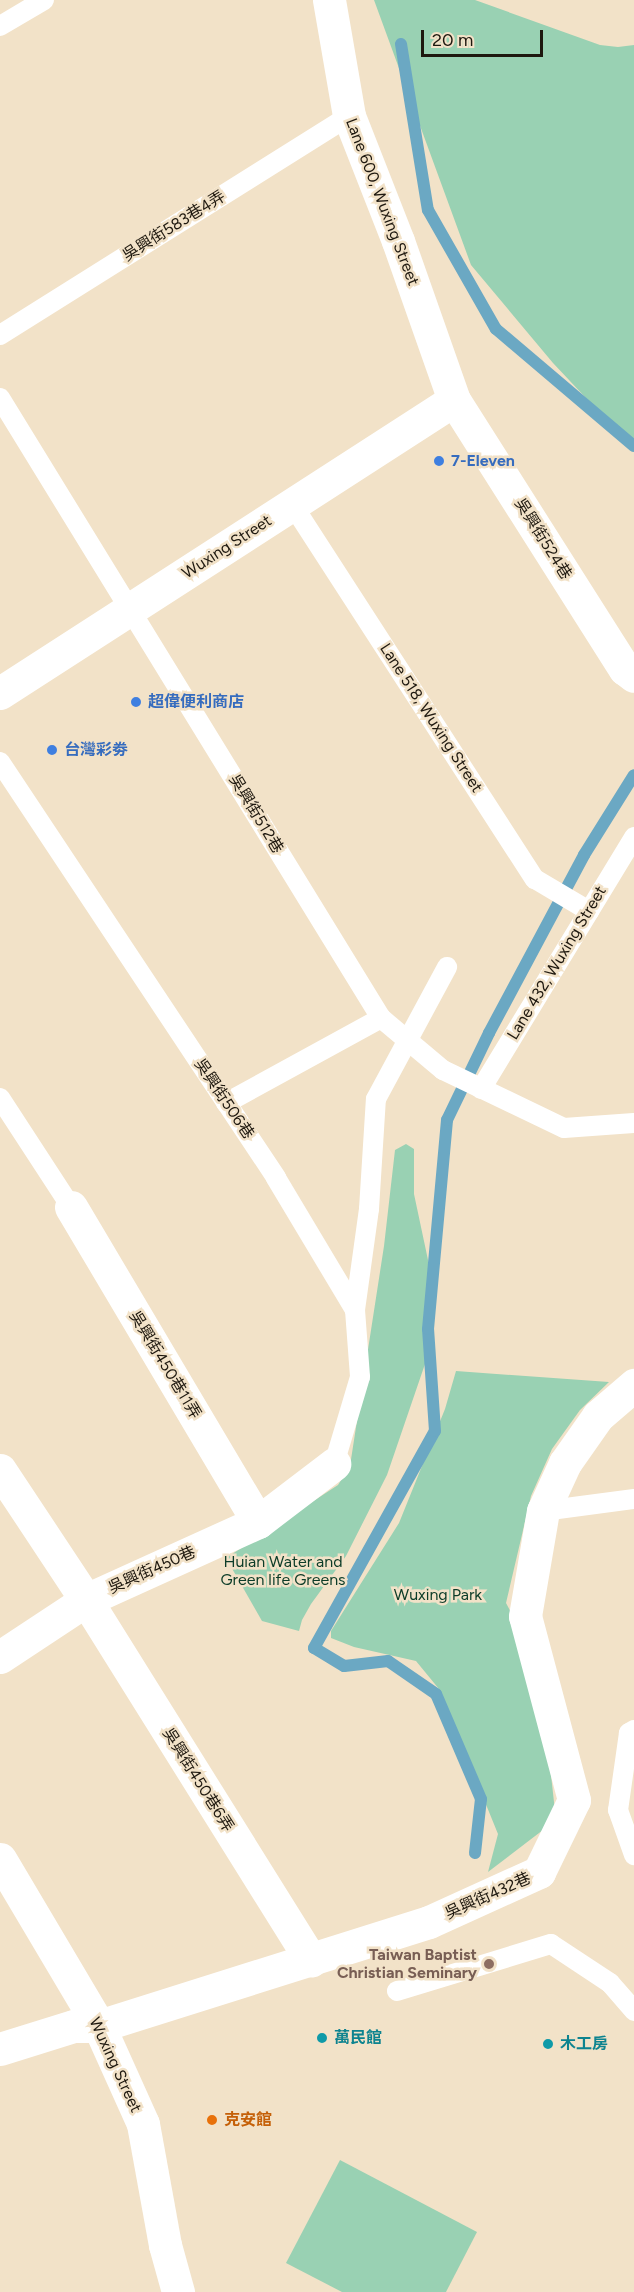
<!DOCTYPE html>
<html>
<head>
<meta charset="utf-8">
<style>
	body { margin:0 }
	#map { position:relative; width:634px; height:2292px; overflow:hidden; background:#f2e2c8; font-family:Figtree,"Noto Sans TC",sans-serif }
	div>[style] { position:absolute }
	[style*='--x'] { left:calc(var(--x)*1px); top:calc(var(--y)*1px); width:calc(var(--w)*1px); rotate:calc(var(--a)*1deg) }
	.green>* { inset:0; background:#99d1b3 }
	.stream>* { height:12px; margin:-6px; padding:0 6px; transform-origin:6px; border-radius:6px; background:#6ba8c3 }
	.lane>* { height:20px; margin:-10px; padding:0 10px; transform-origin:10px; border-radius:10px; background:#fff }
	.street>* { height:33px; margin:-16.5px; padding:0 16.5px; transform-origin:16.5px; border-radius:16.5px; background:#fff }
	.dots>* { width:16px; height:16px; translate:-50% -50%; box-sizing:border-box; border:3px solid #f2e2c8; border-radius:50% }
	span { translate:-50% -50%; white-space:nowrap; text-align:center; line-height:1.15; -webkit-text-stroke:5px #f2e2c8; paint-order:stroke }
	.street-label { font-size:16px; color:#1e180f }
	.shop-label { font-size:16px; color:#366cbe; font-weight:700 }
	.left { translate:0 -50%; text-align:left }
	.park-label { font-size:16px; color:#0c3c28 }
	.education-label { font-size:16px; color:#785e54; font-weight:700 }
	.right { translate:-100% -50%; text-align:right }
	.culture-label { font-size:16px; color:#0d838f; font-weight:700 }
	.food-label { font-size:16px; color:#c56008; font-weight:700 }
	.scale { position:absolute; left:421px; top:30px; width:122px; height:27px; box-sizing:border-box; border:3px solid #1e180f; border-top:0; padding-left:8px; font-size:18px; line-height:21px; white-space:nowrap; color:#1e180f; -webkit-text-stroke:4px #f2e2c8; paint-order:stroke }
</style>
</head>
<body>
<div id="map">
	<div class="green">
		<i style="clip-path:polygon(374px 0,475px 0,600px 45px,618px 47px,634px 45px,634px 449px,553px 363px,471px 265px)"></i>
		<i style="clip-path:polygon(406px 1144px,414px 1149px,414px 1194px,428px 1260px,432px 1299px,431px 1332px,425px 1364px,387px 1475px,346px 1556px,311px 1604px,302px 1620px,299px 1631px,262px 1621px,226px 1558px,338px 1485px,350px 1466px,384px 1246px,395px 1150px)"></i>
		<i style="clip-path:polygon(456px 1371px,609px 1382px,580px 1410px,552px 1449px,531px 1496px,506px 1603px,522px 1633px,542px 1694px,556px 1820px,488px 1872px,498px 1834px,439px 1689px,416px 1661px,354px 1647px,331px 1638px,331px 1631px,399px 1523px,445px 1409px)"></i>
		<i style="clip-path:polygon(340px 2160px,477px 2232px,446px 2292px,342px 2292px,286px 2263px)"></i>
	</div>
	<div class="stream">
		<i style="--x:401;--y:44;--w:168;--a:80.8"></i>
		<i style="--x:428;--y:210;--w:137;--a:60.3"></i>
		<i style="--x:496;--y:329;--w:181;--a:40.3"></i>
		<i style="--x:475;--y:1853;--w:54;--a:-83.7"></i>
		<i style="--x:481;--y:1799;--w:114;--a:-113.2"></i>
		<i style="--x:436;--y:1694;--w:58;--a:-145.5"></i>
		<i style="--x:388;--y:1661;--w:44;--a:173.5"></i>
		<i style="--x:344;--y:1666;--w:35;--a:-149"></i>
		<i style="--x:314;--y:1648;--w:248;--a:-60.9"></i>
		<i style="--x:435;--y:1431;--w:102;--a:-93.9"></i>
		<i style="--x:428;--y:1329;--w:210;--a:-84.8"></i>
		<i style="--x:447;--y:1120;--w:97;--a:-64.2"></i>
		<i style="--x:489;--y:1033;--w:202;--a:-61.9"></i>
		<i style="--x:584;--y:855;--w:94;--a:-58"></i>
	</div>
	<div class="lane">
		<i style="--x:0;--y:26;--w:51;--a:-30.6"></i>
		<i style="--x:0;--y:335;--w:412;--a:-32.1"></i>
		<i style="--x:0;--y:398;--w:728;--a:58.43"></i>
		<i style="--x:381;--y:1018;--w:81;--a:40"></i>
		<i style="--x:443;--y:1070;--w:134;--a:25.6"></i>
		<i style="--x:564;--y:1128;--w:70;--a:-4.1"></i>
		<i style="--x:292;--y:504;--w:447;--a:57.1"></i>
		<i style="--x:535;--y:879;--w:63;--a:30.7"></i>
		<i style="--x:0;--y:762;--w:499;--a:56.4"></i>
		<i style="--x:276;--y:1178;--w:154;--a:59.1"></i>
		<i style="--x:355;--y:1310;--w:67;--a:85.7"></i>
		<i style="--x:360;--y:1377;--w:91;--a:106.6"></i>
		<i style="--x:481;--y:1089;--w:295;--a:-58.7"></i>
		<i style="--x:0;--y:1098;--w:130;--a:56.9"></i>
		<i style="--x:226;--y:1103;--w:177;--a:-28.7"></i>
		<i style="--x:355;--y:1310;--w:102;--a:-82.1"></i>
		<i style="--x:369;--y:1209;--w:110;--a:-86.4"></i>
		<i style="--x:376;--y:1099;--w:150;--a:-61.7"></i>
		<i style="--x:543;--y:1511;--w:92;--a:-7.5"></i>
		<i style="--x:634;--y:1730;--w:6;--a:149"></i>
		<i style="--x:629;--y:1733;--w:78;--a:98.1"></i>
		<i style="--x:618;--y:1810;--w:48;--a:70.4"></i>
		<i style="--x:397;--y:1991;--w:161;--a:-17"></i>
		<i style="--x:551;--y:1944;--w:71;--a:33.5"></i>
		<i style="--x:610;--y:1983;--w:37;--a:49"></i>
	</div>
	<div class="street">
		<i style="--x:329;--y:0;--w:118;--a:80.2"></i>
		<i style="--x:349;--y:116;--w:134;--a:68.6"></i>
		<i style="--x:398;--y:241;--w:169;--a:70.6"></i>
		<i style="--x:454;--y:400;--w:319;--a:57.6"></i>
		<i style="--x:625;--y:669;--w:11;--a:38"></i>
		<i style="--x:0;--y:693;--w:540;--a:-32.84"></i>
		<i style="--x:71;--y:1207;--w:366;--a:59.3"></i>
		<i style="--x:0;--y:1470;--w:156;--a:56.5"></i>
		<i style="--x:86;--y:1600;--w:425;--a:58"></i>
		<i style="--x:0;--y:1657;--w:103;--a:-33.5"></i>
		<i style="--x:86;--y:1600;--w:189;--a:-24.4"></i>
		<i style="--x:258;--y:1522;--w:96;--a:-37.3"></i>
		<i style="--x:0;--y:1859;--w:194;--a:59.3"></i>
		<i style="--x:99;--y:2026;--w:107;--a:65.8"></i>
		<i style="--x:143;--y:2124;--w:123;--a:79.7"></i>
		<i style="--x:165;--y:2245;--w:49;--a:74.5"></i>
		<i style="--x:0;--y:2049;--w:77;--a:-17.3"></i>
		<i style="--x:74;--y:2026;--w:25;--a:0"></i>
		<i style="--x:99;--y:2026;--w:346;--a:-17.5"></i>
		<i style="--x:429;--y:1922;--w:121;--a:-24.4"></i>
		<i style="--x:539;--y:1872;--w:80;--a:-64.1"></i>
		<i style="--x:574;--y:1800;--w:190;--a:-104.9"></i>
		<i style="--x:525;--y:1616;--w:107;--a:-80.3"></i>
		<i style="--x:543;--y:1511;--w:53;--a:-65.4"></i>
		<i style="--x:565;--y:1463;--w:57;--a:-54.9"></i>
		<i style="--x:598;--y:1416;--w:48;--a:-40.7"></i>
	</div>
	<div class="dots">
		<i style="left:439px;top:461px;background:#3f7fe0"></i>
		<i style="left:136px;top:702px;background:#3f7fe0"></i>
		<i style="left:52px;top:750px;background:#3f7fe0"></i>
		<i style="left:489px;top:1964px;background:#8d6e63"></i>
		<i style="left:322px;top:2038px;background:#0f9aa8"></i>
		<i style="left:548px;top:2044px;background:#0f9aa8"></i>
		<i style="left:212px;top:2120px;background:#e8710a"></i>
	</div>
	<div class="street-label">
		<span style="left:382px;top:202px;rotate:69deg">Lane 600, Wuxing Street</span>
		<span style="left:174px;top:226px;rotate:-32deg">吳興街583巷4弄</span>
		<span style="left:543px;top:539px;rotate:58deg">吳興街524巷</span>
		<span style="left:227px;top:547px;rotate:-33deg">Wuxing Street</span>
		<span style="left:431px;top:718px;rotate:57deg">Lane 518, Wuxing Street</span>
		<span style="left:256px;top:814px;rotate:59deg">吳興街512巷</span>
		<span style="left:557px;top:963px;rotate:-59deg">Lane 432, Wuxing Street</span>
		<span style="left:224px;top:1099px;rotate:56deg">吳興街506巷</span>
		<span style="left:165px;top:1365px;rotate:59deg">吳興街450巷11弄</span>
		<span style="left:152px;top:1570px;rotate:-24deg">吳興街450巷</span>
		<span style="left:198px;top:1780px;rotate:58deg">吳興街450巷6弄</span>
		<span style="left:488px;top:1896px;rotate:-24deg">吳興街432巷</span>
		<span style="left:115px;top:2065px;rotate:65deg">Wuxing Street</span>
	</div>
	<div class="shop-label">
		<span class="left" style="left:451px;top:461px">7-Eleven</span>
		<span class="left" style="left:148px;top:702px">超偉便利商店</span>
		<span class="left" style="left:64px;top:750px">台灣彩劵</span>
	</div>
	<div class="park-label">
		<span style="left:283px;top:1571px">Huian Water and<br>Green life Greens</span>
		<span style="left:438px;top:1595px">Wuxing Park</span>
	</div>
	<div class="education-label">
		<span class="right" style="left:477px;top:1964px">Taiwan Baptist<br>Christian Seminary</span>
	</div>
	<div class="culture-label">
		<span class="left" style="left:334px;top:2038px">萬民館</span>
		<span class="left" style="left:560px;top:2044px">木工房</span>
	</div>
	<div class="food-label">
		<span class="left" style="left:224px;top:2120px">克安館</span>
	</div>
	<div class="scale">20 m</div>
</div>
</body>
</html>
